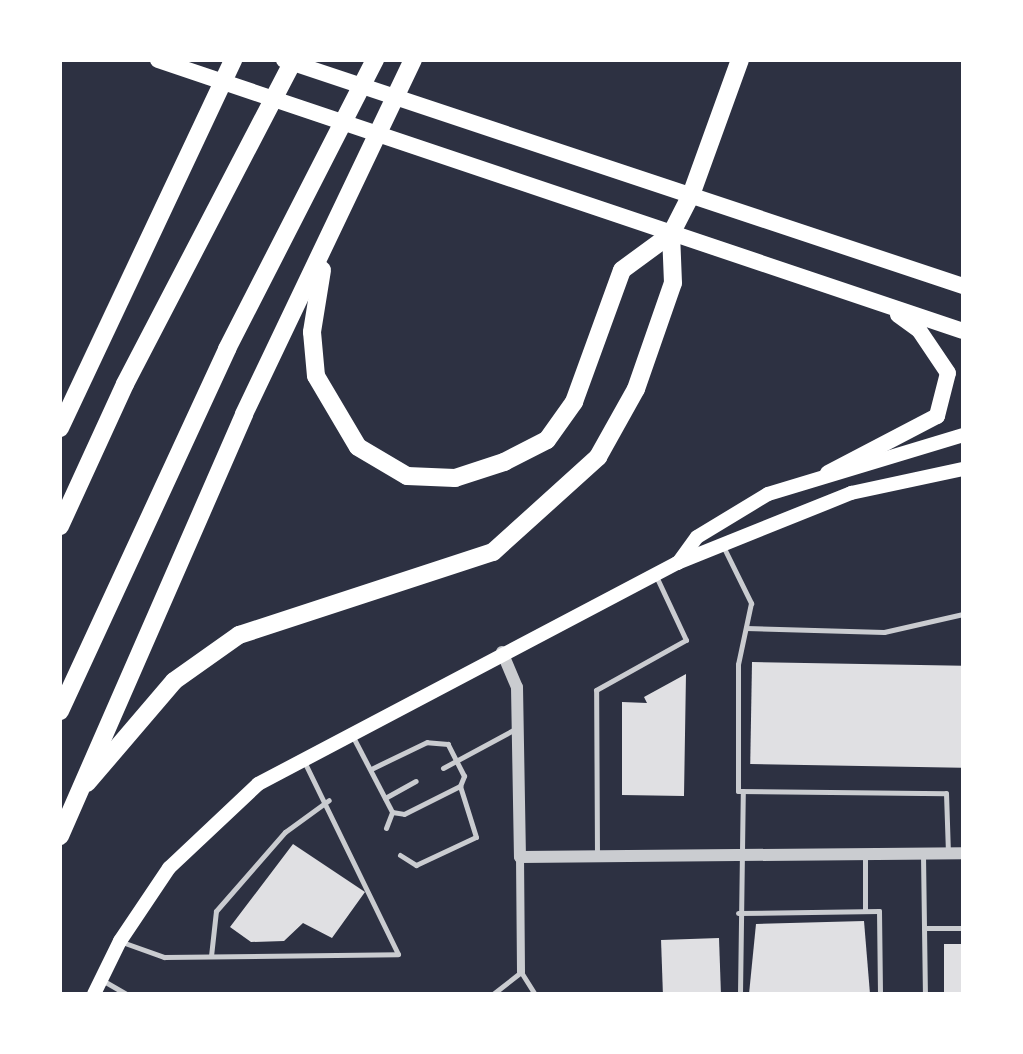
<!DOCTYPE html>
<html>
<head>
<meta charset="utf-8">
<style>
	body { margin:0 }
	#map { position:relative; width:1023px; height:1054px; overflow:hidden; background:#2d3142; font-family:"DejaVu Sans",sans-serif }
	div>[style] { position:absolute }
	[style*='--x'] { left:calc(var(--x)*1px); top:calc(var(--y)*1px); width:calc(var(--w)*1px); rotate:calc(var(--a)*1deg) }
	.building>* { inset:0; background:#e0e0e3; transform-origin:0 0 }
	.service>* { height:5px; margin:-2.5px; padding:0 2.5px; transform-origin:2.5px; border-radius:2.5px; background:#caccd0 }
	.minor>* { height:8px; margin:-4px; padding:0 4px; transform-origin:4px; border-radius:4px; background:#caccd0 }
	.tertiary>* { height:12px; margin:-6px; padding:0 6px; transform-origin:6px; border-radius:6px; background:#caccd0 }
	.secondary>* { height:14px; margin:-7px; padding:0 7px; transform-origin:7px; border-radius:7px; background:#fff }
	.primary>* { height:16px; margin:-8px; padding:0 8px; transform-origin:8px; border-radius:8px; background:#fff }
	.motorway>* { height:18px; margin:-9px; padding:0 9px; transform-origin:9px; border-radius:9px; background:#fff }
	span { translate:-50% -50%; white-space:nowrap; text-align:center; line-height:1.15; -webkit-text-stroke:6px #fff; paint-order:stroke }
	.frame { position:absolute; inset:0; border:62px solid #fff; pointer-events:none }
</style>
</head>
<body>
<div id="map">
	<div class="building">
		<i style="left:752px;top:662px;width:211px;height:102px;rotate:1deg"></i>
		<i style="clip-path:polygon(686px 674px,684px 796px,622px 795px,622px 702px,647px 703px,644px 697px)"></i>
		<i style="clip-path:polygon(293px 844px,365px 892px,332px 938px,303px 923px,284px 941px,251px 942px,230px 927px)"></i>
		<i style="clip-path:polygon(864px 921px,870px 994px,749px 994px,756px 924px)"></i>
		<i style="left:719px;top:938px;width:56px;height:58px;rotate:88deg"></i>
		<i style="left:944px;top:944px;width:19px;height:50px"></i>
	</div>
	<div class="service">
		<i style="--x:723;--y:546;--w:64;--a:63.8"></i>
		<i style="--x:751;--y:603;--w:62;--a:102"></i>
		<i style="--x:738;--y:664;--w:127;--a:90"></i>
		<i style="--x:738;--y:791;--w:208;--a:0.6"></i>
		<i style="--x:946;--y:793;--w:60;--a:88.1"></i>
		<i style="--x:746;--y:628;--w:138;--a:1.7"></i>
		<i style="--x:884;--y:632;--w:81;--a:-12.8"></i>
		<i style="--x:352;--y:735;--w:87;--a:62.5"></i>
		<i style="--x:392;--y:812;--w:12;--a:9"></i>
		<i style="--x:404;--y:814;--w:63;--a:-26.6"></i>
		<i style="--x:460;--y:786;--w:11;--a:-68"></i>
		<i style="--x:464;--y:776;--w:36;--a:-117"></i>
		<i style="--x:448;--y:744;--w:21;--a:-175"></i>
		<i style="--x:427;--y:742;--w:62;--a:154.3"></i>
		<i style="--x:443;--y:768;--w:84;--a:-28.4"></i>
		<i style="--x:385;--y:798;--w:35;--a:-29"></i>
		<i style="--x:386;--y:828;--w:17;--a:-69"></i>
		<i style="--x:400;--y:855;--w:19;--a:32"></i>
		<i style="--x:416;--y:865;--w:66;--a:-25"></i>
		<i style="--x:476;--y:837;--w:53;--a:-107.4"></i>
		<i style="--x:597;--y:855;--w:165;--a:-90.3"></i>
		<i style="--x:596;--y:690;--w:103;--a:-29.1"></i>
		<i style="--x:686;--y:640;--w:71;--a:-115.1"></i>
		<i style="--x:923;--y:855;--w:139;--a:89.2"></i>
		<i style="--x:865;--y:856;--w:55;--a:90"></i>
		<i style="--x:738;--y:913;--w:141;--a:-0.8"></i>
		<i style="--x:879;--y:911;--w:83;--a:89.3"></i>
		<i style="--x:924;--y:928;--w:39;--a:0"></i>
		<i style="--x:122;--y:942;--w:45;--a:19.7"></i>
		<i style="--x:164;--y:957;--w:234;--a:-0.7"></i>
		<i style="--x:398;--y:954;--w:215;--a:-116"></i>
		<i style="--x:211;--y:956;--w:45;--a:-83.7"></i>
		<i style="--x:216;--y:911;--w:105;--a:-48.9"></i>
		<i style="--x:285;--y:832;--w:54;--a:-36"></i>
		<i style="--x:102;--y:980;--w:28;--a:30"></i>
		<i style="--x:163;--y:994;--w:96;--a:0"></i>
		<i style="--x:493;--y:994;--w:36;--a:-38"></i>
		<i style="--x:521;--y:972;--w:26;--a:58"></i>
		<i style="--x:740;--y:994;--w:203;--a:-89.2"></i>
	</div>
	<div class="minor">
		<i style="--x:520;--y:857;--w:115;--a:89.5"></i>
	</div>
	<div class="tertiary">
		<i style="--x:502;--y:652;--w:38;--a:67"></i>
		<i style="--x:517;--y:687;--w:170;--a:89"></i>
		<i style="--x:520;--y:857;--w:443;--a:-0.5"></i>
	</div>
	<div class="secondary">
		<i style="--x:678;--y:563;--w:32;--a:-54"></i>
		<i style="--x:697;--y:537;--w:83;--a:-31.2"></i>
		<i style="--x:768;--y:494;--w:204;--a:-16.8"></i>
		<i style="--x:94;--y:994;--w:59;--a:-63.9"></i>
		<i style="--x:120;--y:941;--w:88;--a:-56.1"></i>
		<i style="--x:169;--y:868;--w:122;--a:-43.3"></i>
		<i style="--x:258;--y:784;--w:474;--a:-27.8"></i>
		<i style="--x:677;--y:563;--w:188;--a:-21.9"></i>
		<i style="--x:851;--y:493;--w:115;--a:-12.1"></i>
	</div>
	<div class="primary">
		<i style="--x:158;--y:60;--w:849;--a:18.61"></i>
		<i style="--x:284;--y:60;--w:716;--a:18.41"></i>
		<i style="--x:828;--y:473;--w:123;--a:-27.6"></i>
		<i style="--x:937;--y:416;--w:44;--a:-75.7"></i>
		<i style="--x:948;--y:373;--w:52;--a:-124"></i>
		<i style="--x:919;--y:330;--w:26;--a:-144"></i>
	</div>
	<div class="motorway">
		<i style="--x:322;--y:270;--w:63;--a:99.2"></i>
		<i style="--x:312;--y:332;--w:44;--a:84.8"></i>
		<i style="--x:316;--y:376;--w:82;--a:59.4"></i>
		<i style="--x:358;--y:447;--w:57;--a:30.6"></i>
		<i style="--x:407;--y:476;--w:48;--a:2.4"></i>
		<i style="--x:455;--y:478;--w:52;--a:-18.1"></i>
		<i style="--x:504;--y:462;--w:48;--a:-27.1"></i>
		<i style="--x:547;--y:440;--w:47;--a:-54.6"></i>
		<i style="--x:574;--y:402;--w:140;--a:-70"></i>
		<i style="--x:622;--y:270;--w:61;--a:-36.3"></i>
		<i style="--x:671;--y:234;--w:44;--a:-62.9"></i>
		<i style="--x:691;--y:195;--w:144;--a:-70.1"></i>
		<i style="--x:60;--y:428;--w:407;--a:-64.8"></i>
		<i style="--x:60;--y:526;--w:156;--a:-65.4"></i>
		<i style="--x:125;--y:384;--w:365;--a:-62.5"></i>
		<i style="--x:60;--y:711;--w:399;--a:-65.2"></i>
		<i style="--x:227;--y:349;--w:325;--a:-62.9"></i>
		<i style="--x:87;--y:783;--w:134;--a:-49.5"></i>
		<i style="--x:174;--y:681;--w:80;--a:-35.3"></i>
		<i style="--x:239;--y:635;--w:267;--a:-18.1"></i>
		<i style="--x:493;--y:552;--w:142;--a:-42.1"></i>
		<i style="--x:598;--y:457;--w:78;--a:-60.8"></i>
		<i style="--x:636;--y:389;--w:112;--a:-70.8"></i>
		<i style="--x:673;--y:283;--w:49;--a:-92.3"></i>
		<i style="--x:60;--y:836;--w:460;--a:-66.4"></i>
		<i style="--x:244;--y:414;--w:392;--a:-64.5"></i>
	</div>
	<div class="frame"></div>
</div>
</body>
</html>
